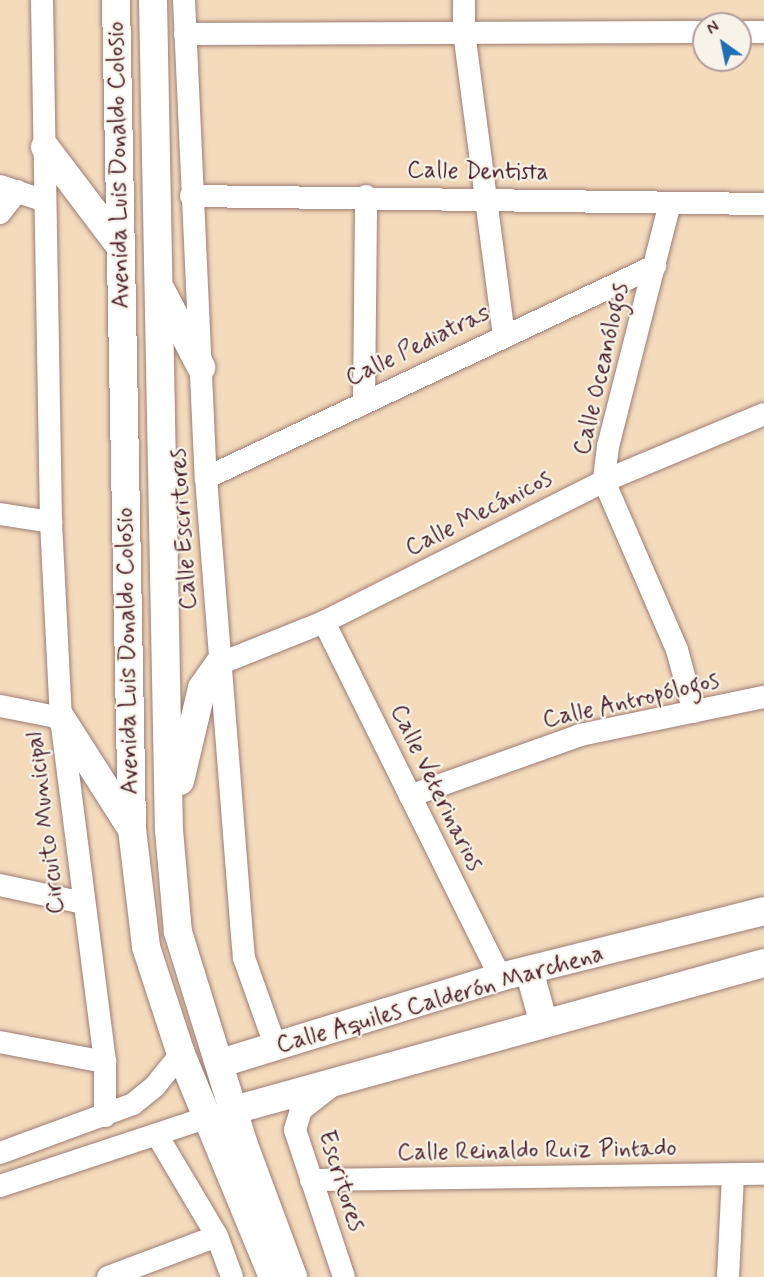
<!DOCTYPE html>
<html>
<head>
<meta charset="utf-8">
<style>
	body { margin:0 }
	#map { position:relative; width:764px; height:1277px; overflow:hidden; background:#f3dbbc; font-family:Mynerve,sans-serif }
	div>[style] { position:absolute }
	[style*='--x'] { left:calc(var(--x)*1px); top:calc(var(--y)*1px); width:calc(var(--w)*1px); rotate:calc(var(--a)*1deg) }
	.roads { filter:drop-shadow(0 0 2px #9e7d74) drop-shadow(0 0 2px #9e7d74) }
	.minor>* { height:22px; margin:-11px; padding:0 11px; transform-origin:11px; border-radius:11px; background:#fff }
	.major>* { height:28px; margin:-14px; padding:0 14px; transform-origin:14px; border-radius:14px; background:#fff }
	span { translate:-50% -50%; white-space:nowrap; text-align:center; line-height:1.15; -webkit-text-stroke:4.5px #f7f3e8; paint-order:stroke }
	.street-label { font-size:24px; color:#4a1f2b }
	.north { position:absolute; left:692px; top:12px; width:60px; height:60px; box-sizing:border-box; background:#f7f3e8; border:2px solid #b29e9c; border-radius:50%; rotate:327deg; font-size:16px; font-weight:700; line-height:24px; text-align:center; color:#4a1f2b }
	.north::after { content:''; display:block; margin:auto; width:21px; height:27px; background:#1f6fb2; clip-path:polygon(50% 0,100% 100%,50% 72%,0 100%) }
</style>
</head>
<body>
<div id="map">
	<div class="roads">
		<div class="minor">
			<i style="--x:42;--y:0;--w:522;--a:89.01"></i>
			<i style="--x:51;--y:522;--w:196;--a:87.1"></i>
			<i style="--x:61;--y:718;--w:347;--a:82.7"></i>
			<i style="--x:105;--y:1062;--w:54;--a:90"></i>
			<i style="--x:184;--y:0;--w:479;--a:87.4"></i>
			<i style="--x:206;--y:478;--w:447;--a:85.5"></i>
			<i style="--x:241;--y:924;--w:34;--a:85"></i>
			<i style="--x:244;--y:958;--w:96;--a:70.4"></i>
			<i style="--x:464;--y:0;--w:32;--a:90"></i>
			<i style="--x:464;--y:32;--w:305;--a:82.5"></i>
			<i style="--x:740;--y:32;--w:24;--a:0"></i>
			<i style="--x:185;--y:34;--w:519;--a:-0.22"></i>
			<i style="--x:0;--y:186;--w:47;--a:18.4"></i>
			<i style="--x:191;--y:196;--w:573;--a:0.8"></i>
			<i style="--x:670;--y:203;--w:251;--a:104.3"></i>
			<i style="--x:608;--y:446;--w:35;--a:97"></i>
			<i style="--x:604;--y:481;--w:184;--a:66.6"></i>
			<i style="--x:677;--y:650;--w:64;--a:74.7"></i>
			<i style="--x:0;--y:213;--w:28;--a:-52"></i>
			<i style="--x:364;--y:402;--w:206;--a:-89.4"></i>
			<i style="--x:206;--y:478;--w:497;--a:-25.3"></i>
			<i style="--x:0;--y:514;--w:52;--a:8.9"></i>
			<i style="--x:324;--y:622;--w:396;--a:63.6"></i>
			<i style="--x:219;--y:664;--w:113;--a:-21.8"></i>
			<i style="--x:324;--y:622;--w:313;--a:-26.7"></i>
			<i style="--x:604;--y:481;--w:173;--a:-22.7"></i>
			<i style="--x:0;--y:706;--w:62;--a:11.1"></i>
			<i style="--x:410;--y:796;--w:181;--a:-19.7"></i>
			<i style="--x:580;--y:735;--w:188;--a:-11.7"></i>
			<i style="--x:0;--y:885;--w:85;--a:12.2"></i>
			<i style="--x:0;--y:1042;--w:107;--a:10.8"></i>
			<i style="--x:329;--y:1088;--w:36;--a:142"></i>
			<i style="--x:301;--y:1110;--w:21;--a:107"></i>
			<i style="--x:295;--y:1130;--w:155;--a:71.6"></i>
			<i style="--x:157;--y:1135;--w:117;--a:59.3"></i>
			<i style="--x:217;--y:1236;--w:44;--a:69.9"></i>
			<i style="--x:0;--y:1153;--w:142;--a:-20.2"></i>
			<i style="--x:133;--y:1104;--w:28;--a:-39"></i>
			<i style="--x:155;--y:1086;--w:41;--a:-50.9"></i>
			<i style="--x:311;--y:1180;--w:453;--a:-0.8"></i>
			<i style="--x:0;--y:1186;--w:220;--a:-18.3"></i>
			<i style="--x:108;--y:1277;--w:116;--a:-20.6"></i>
			<i style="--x:728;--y:1277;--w:101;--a:-87.2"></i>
		</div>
		<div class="major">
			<i style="--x:116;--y:0;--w:829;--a:88.89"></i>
			<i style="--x:132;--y:829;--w:119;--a:83.2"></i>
			<i style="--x:146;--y:947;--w:113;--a:71.9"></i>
			<i style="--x:181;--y:1054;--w:241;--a:67.6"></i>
			<i style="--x:153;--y:0;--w:830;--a:88.9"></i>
			<i style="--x:169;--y:830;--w:102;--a:85"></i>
			<i style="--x:178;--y:932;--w:223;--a:72.8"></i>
			<i style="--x:244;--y:1145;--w:141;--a:69.6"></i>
			<i style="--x:45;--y:147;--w:124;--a:52.9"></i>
			<i style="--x:162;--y:292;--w:85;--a:62.5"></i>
			<i style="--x:61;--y:718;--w:130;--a:57.5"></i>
			<i style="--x:180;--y:781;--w:96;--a:-76.7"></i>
			<i style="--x:202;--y:688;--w:29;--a:-55"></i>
			<i style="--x:529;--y:970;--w:56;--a:74.5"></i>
			<i style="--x:221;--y:1063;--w:292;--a:-17.1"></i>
			<i style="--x:500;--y:977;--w:272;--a:-14"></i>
			<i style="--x:234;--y:1110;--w:550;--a:-15.5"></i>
		</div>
	</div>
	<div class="street-label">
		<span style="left:119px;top:165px;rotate:-91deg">Avenida Luis Donaldo Colosio</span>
		<span style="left:478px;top:172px;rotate:1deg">Calle Dentista</span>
		<span style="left:418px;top:346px;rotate:-26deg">Calle Pediatras</span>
		<span style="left:602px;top:369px;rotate:-77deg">Calle Oceanólogos</span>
		<span style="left:479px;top:514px;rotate:-27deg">Calle Mecánicos</span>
		<span style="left:184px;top:529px;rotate:-94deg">Calle Escritores</span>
		<span style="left:128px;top:651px;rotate:-91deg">Avenida Luis Donaldo Colosio</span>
		<span style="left:631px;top:701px;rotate:-13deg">Calle Antropólogos</span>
		<span style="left:436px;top:788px;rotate:64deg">Calle Veterinarios</span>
		<span style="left:46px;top:823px;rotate:-97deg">Circuito Municipal</span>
		<span style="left:440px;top:1000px;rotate:-16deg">Calle Aquiles Calderón Marchena</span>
		<span style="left:537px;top:1151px;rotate:-1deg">Calle Reinaldo Ruiz Pintado</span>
		<span style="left:341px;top:1181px;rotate:72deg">Escritores</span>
	</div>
	<div class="north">N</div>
</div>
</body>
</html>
